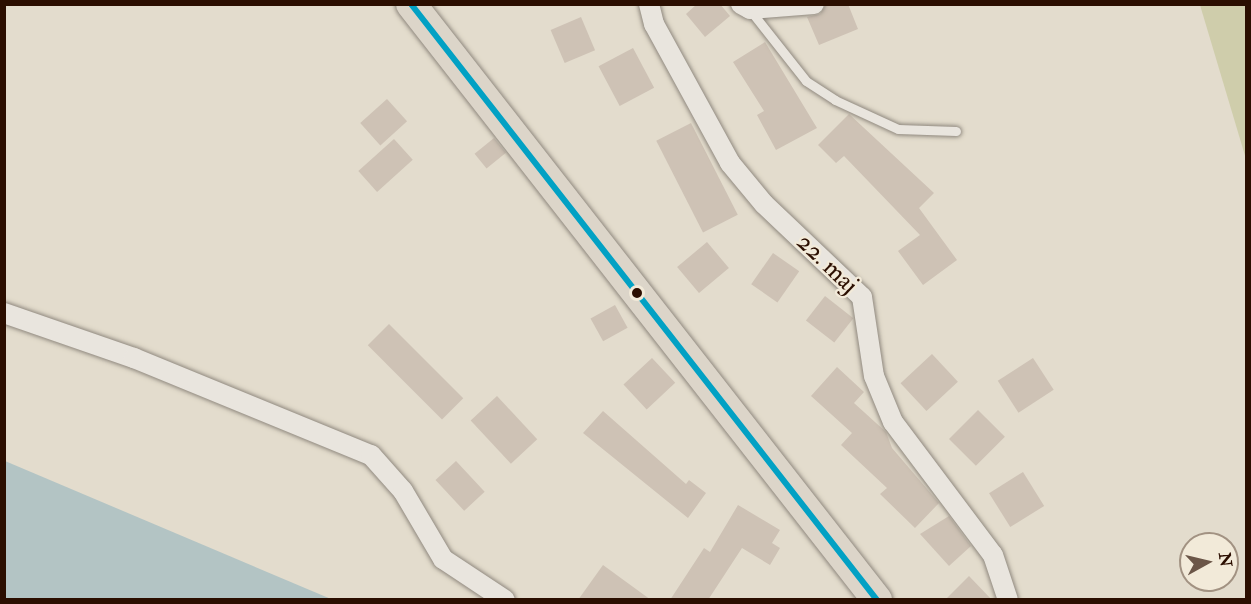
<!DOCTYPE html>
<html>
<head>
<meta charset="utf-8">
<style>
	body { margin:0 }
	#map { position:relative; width:1251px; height:604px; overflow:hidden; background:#e3dccd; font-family:"IM FELL Double Pica",serif }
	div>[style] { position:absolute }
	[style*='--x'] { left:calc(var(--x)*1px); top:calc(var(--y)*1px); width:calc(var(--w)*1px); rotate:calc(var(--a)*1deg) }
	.green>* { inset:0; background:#cfcdab }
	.water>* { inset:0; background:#b3c4c4 }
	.building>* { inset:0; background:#cec2b5; transform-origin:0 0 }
	.roads { filter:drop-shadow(0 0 2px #90897f) drop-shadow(0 0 2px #90897f) }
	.service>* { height:9px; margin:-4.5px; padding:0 4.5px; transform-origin:4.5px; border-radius:4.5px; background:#e9e5de }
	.minor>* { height:20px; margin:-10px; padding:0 10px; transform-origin:10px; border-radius:10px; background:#e9e5de }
	.primary>* { height:30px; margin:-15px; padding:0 15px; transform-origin:15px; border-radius:15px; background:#dcd5c9 }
	.bus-1>* { height:6px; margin:-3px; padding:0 3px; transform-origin:3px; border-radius:3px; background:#02a1c4 }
	.dots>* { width:16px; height:16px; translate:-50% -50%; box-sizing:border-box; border:3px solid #f2ead9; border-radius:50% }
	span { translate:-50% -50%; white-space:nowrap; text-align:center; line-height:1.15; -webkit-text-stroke:4.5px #f2ead9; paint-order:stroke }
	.street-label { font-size:26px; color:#2b0e00 }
	.frame { position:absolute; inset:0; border:6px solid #2b0e00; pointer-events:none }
	.north { position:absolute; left:1179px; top:532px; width:60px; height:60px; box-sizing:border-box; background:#f2ead9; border:2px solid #a29282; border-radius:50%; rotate:82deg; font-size:16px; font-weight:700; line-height:24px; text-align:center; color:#2b0e00 }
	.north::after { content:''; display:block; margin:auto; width:21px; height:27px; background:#6b5648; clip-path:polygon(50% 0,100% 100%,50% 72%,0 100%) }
</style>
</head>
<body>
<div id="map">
	<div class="green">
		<i style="clip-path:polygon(1200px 5px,1246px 5px,1246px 159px)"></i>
	</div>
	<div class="water">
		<i style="clip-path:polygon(4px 461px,5px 461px,331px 599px,5px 599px)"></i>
	</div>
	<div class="building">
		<i style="clip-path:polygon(697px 4px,720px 4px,730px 16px,705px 37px,686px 14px)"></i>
		<i style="clip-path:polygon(826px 4px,848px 4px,858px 29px,819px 45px,807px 17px,820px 14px)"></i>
		<i style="left:581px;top:17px;width:36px;height:33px;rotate:67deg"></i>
		<i style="clip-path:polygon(765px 42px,817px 128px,776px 150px,757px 115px,764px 111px,733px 62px)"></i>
		<i style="left:633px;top:48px;width:45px;height:39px;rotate:62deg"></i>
		<i style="left:387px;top:99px;width:30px;height:36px;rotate:48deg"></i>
		<i style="clip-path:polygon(849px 114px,934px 193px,919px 208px,957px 260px,923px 285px,898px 251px,920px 235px,844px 156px,836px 163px,818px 145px)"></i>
		<i style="left:691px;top:123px;width:103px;height:39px;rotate:63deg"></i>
		<i style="left:494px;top:138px;width:19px;height:25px;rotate:51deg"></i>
		<i style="left:394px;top:139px;width:28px;height:48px;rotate:48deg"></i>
		<i style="left:707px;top:242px;width:34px;height:39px;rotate:50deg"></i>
		<i style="left:773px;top:253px;width:32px;height:38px;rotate:35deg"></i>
		<i style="left:825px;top:296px;width:36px;height:31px;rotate:38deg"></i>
		<i style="left:615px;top:305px;width:26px;height:28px;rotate:61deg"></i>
		<i style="left:389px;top:324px;width:105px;height:30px;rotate:45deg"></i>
		<i style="left:932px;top:354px;width:38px;height:43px;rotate:47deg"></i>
		<i style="left:652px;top:358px;width:34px;height:39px;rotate:47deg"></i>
		<i style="left:1033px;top:358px;width:38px;height:42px;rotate:57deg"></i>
		<i style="clip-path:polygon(837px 367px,864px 392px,854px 403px,886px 432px,892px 448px,939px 503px,915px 528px,880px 494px,887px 488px,841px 445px,852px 433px,811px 396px)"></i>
		<i style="left:497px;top:396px;width:59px;height:36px;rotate:47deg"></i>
		<i style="left:978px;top:410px;width:38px;height:41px;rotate:45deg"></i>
		<i style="clip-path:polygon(603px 411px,686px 484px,689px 480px,706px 493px,688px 518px,583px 433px)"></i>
		<i style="left:456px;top:461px;width:42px;height:28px;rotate:47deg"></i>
		<i style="left:1023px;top:472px;width:40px;height:40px;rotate:58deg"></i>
		<i style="clip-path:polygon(738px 505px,780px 530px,772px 543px,780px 548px,770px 565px,742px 548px,708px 600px,670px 600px,704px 548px,710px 552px)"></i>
		<i style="clip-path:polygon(949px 516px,971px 546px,949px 566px,920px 534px)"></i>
		<i style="clip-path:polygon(603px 565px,651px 600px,578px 600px)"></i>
		<i style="clip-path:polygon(969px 576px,992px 600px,945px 600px)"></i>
	</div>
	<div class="roads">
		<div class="service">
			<i style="--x:750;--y:10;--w:90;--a:51.7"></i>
			<i style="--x:806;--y:81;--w:35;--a:33"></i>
			<i style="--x:835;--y:100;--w:69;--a:24.7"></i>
			<i style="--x:898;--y:129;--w:58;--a:2"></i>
		</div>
		<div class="minor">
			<i style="--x:649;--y:4;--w:21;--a:76"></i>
			<i style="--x:654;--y:24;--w:158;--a:61.3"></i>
			<i style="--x:730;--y:163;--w:53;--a:50.3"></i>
			<i style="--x:764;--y:204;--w:135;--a:43.5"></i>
			<i style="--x:862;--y:297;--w:80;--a:81.4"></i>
			<i style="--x:874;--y:376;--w:50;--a:67.6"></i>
			<i style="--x:893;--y:422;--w:166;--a:53.1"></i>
			<i style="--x:993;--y:555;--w:47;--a:71.6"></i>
			<i style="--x:741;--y:4;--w:10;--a:29"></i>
			<i style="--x:750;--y:9;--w:64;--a:-4.5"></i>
			<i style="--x:4;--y:313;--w:138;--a:19.1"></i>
			<i style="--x:134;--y:358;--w:256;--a:22.3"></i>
			<i style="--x:371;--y:455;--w:48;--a:48.4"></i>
			<i style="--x:403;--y:491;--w:79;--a:59.5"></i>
			<i style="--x:443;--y:559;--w:74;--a:33.5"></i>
		</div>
		<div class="primary">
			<i style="--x:411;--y:4;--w:757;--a:51.98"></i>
		</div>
	</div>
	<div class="bus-1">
		<i style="--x:411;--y:4;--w:757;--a:51.98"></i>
	</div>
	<div class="dots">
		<i style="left:637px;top:293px;background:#2b0e00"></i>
	</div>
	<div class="street-label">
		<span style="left:827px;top:264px;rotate:44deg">22. maj</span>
	</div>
	<div class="frame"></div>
	<div class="north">N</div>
</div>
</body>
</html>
